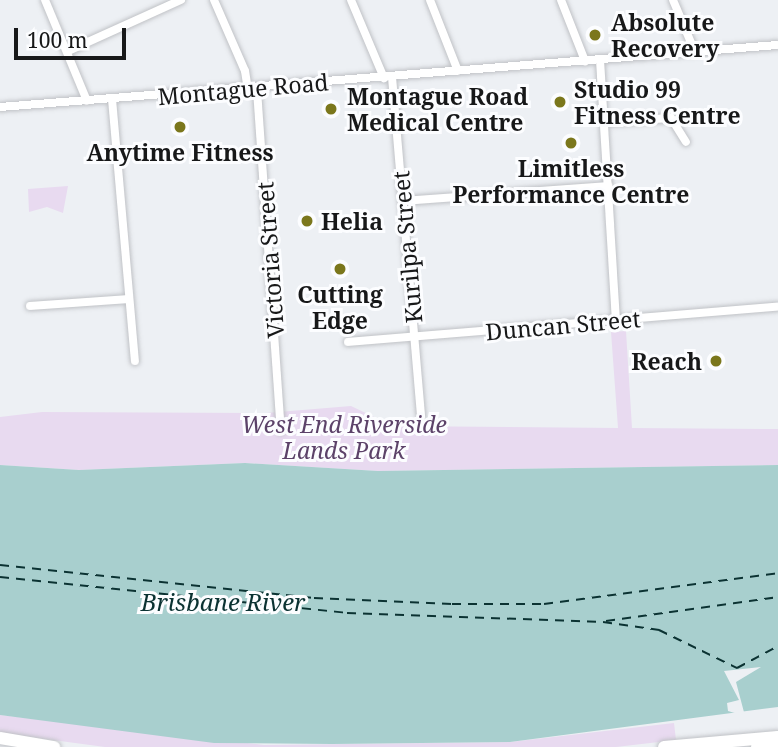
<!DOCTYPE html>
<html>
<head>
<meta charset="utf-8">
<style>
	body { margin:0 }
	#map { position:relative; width:778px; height:747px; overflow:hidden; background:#edf0f4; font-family:"Noto Serif",serif }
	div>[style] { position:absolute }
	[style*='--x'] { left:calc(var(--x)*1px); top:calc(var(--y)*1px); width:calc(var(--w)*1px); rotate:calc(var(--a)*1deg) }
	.green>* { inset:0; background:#e8daf0 }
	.water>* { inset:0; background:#a8cfce }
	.pier>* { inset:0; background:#edf0f4 }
	.ferry>* { height:2px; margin-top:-1px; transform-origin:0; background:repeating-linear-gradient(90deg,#0b3232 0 9px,transparent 0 16px) }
	.roads { filter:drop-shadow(0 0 2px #c0c2c6) drop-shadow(0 0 2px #c0c2c6) }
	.minor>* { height:8px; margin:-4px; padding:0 4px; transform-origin:4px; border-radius:4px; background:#fff }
	.highway>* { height:12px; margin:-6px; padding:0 6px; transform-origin:6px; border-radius:6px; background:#fff }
	.dots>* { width:19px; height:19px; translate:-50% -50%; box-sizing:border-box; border:4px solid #fcfdff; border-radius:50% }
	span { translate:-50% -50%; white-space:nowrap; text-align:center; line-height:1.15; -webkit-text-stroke:6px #fcfdff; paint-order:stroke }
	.poi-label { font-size:23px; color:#171819; font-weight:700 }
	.left { translate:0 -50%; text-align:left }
	.right { translate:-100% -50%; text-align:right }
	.street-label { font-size:23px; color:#171819 }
	.park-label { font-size:23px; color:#5c4269; font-style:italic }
	.water-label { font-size:24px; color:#0b3232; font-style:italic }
	.scale { position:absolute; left:14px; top:28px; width:112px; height:32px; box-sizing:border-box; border:4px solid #171819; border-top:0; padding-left:9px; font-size:21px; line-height:24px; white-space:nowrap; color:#171819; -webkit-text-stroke:5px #fcfdff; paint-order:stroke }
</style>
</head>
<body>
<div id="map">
	<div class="green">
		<i style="clip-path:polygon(68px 186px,63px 213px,47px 207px,29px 212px,28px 189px)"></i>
		<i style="clip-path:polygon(626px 331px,632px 428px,778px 429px,778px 465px,378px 471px,245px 463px,79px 470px,0 465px,0 417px,42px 412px,266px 413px,351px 406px,393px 426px,618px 428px,611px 332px)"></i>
		<i style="clip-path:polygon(0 715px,264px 745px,510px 742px,674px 723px,676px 740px,616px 747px,105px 747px,0 733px)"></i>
	</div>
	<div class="water">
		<i style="clip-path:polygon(245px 463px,378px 471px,778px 465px,778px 707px,510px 742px,332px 744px,214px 743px,0 715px,0 465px,79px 470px)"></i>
	</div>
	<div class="pier">
		<i style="clip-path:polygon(761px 667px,736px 682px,745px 716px,728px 711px,727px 703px,739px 700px,724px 671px)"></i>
	</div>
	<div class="ferry">
		<i style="--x:0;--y:565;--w:316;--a:6"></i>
		<i style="--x:314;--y:598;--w:138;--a:2.5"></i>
		<i style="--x:452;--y:604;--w:92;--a:0"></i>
		<i style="--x:544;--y:604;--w:236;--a:-7.5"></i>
		<i style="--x:0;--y:577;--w:349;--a:5.9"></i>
		<i style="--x:347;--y:613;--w:256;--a:2"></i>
		<i style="--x:603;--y:622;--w:57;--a:8.1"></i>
		<i style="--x:659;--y:630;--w:87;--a:26"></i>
		<i style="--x:737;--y:668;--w:47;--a:-28.2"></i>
		<i style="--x:606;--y:621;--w:174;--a:-7.9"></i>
	</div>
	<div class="roads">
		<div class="minor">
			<i style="--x:45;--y:0;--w:109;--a:67.4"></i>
			<i style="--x:214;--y:0;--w:77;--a:66.4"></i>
			<i style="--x:245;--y:71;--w:20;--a:81"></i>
			<i style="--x:351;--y:0;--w:85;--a:67.1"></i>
			<i style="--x:430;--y:0;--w:76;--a:68.5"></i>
			<i style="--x:561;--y:0;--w:66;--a:68.5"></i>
			<i style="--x:673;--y:0;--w:56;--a:67.1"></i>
			<i style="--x:68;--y:51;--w:124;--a:-24.3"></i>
			<i style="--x:600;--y:60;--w:260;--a:86.5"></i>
			<i style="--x:392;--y:77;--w:341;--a:85.1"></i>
			<i style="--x:257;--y:90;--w:341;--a:86"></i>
			<i style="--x:112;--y:99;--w:263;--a:85"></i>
			<i style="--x:0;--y:107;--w:780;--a:-4.56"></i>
			<i style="--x:605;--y:122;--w:66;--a:-3.5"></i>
			<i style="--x:671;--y:118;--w:28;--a:58"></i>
			<i style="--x:403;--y:201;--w:206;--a:-4.2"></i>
			<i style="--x:30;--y:306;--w:99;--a:-4"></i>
			<i style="--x:348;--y:342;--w:431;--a:-4.7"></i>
		</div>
		<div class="highway">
			<i style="--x:0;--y:738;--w:55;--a:9.5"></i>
			<i style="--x:664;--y:747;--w:114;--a:-5"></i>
			<i style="--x:757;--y:747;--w:21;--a:-3"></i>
		</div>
	</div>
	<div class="dots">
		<i style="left:595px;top:35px;background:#7b771c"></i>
		<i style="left:560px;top:102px;background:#7b771c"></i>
		<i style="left:331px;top:109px;background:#7b771c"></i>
		<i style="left:180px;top:127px;background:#7b771c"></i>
		<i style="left:571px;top:143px;background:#7b771c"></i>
		<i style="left:307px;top:221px;background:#7b771c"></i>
		<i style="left:340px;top:269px;background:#7b771c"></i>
		<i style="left:716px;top:361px;background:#7b771c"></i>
	</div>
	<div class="poi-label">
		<span class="left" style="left:611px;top:35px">Absolute<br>Recovery</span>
		<span class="left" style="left:574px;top:102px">Studio 99<br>Fitness Centre</span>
		<span class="left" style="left:347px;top:109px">Montague Road<br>Medical Centre</span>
		<span style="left:180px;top:152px">Anytime Fitness</span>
		<span style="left:571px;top:181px">Limitless<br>Performance Centre</span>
		<span class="left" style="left:321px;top:221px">Helia</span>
		<span style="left:340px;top:307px">Cutting<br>Edge</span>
		<span class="right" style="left:702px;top:361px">Reach</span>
	</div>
	<div class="street-label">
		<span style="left:243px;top:89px;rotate:-5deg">Montague Road</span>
		<span style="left:407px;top:247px;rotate:-95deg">Kurilpa Street</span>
		<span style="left:270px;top:260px;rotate:-94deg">Victoria Street</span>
		<span style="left:563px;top:325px;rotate:-5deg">Duncan Street</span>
	</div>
	<div class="park-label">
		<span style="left:344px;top:437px">West End Riverside<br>Lands Park</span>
	</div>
	<div class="water-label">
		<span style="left:223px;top:602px">Brisbane River</span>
	</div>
	<div class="scale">100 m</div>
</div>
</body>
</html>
